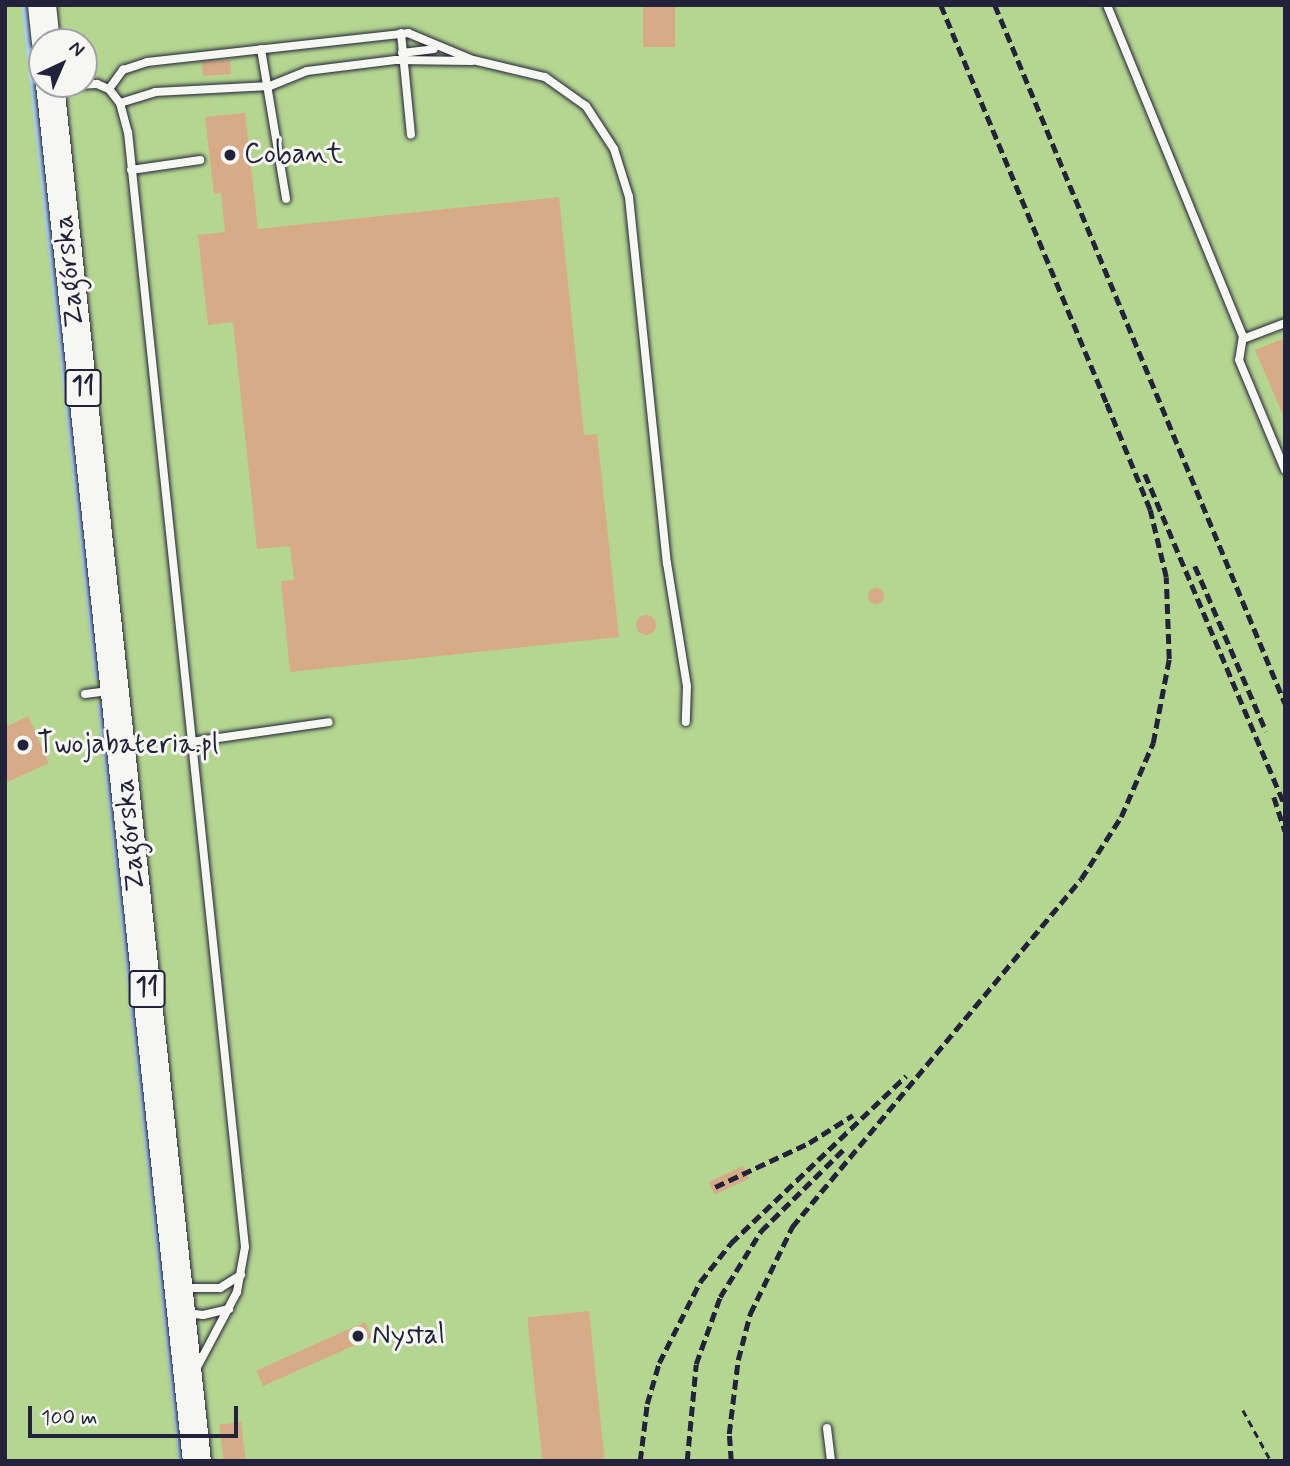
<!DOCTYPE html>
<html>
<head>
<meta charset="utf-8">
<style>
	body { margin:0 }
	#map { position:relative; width:1290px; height:1466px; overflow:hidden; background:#f0e7dd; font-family:Mynerve,sans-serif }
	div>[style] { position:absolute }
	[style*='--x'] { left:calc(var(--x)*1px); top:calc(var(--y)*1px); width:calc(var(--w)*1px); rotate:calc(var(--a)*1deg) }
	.green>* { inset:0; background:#b5d690 }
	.stream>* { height:4.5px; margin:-2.25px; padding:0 2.25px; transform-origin:2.25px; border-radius:2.25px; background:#aed3f7 }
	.building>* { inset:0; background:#d7ab88; transform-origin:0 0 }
	.round { border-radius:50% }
	.path>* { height:2.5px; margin-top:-1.25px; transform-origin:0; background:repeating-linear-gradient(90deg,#22223b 0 7px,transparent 0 12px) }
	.roads { filter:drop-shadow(0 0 2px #22223b) drop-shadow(0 0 2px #22223b) }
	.lane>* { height:8px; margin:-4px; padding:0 4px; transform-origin:4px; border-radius:4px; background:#f6f6f2 }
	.highway>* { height:28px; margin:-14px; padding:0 14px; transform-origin:14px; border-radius:14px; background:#f6f6f2 }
	.rail>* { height:4.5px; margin-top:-2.25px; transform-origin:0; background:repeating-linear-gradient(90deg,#22223b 0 10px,transparent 0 15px) }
	.dots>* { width:19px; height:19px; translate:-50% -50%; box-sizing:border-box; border:4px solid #f6f6f2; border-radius:50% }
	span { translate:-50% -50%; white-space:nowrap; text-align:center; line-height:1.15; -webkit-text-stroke:6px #f6f6f2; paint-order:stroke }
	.shield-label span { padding:2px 5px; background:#f6f6f2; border:2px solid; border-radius:5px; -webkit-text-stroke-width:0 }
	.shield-label { font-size:26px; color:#22223b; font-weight:700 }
	.poi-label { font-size:28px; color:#22223b }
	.left { translate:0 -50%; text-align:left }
	.street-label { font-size:28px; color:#22223b }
	.frame { position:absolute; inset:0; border:7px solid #22223b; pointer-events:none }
	.north { position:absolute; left:28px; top:28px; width:70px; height:70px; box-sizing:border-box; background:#f6f6f2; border:2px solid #a1a1a9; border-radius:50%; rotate:44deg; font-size:19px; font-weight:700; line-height:28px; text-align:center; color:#22223b }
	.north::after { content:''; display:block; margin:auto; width:24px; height:32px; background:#22223b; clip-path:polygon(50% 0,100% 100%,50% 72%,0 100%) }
	.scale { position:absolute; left:28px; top:1406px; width:210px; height:32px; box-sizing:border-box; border:4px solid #22223b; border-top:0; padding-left:9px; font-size:21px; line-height:24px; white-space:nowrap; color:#22223b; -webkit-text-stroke:5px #f6f6f2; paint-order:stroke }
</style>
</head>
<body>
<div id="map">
	<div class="green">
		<i style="clip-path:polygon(evenodd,5px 5px,1285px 5px,1285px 1461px,5px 1461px,5px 5px,42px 42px,84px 42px,84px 84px,42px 84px,42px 42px)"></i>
	</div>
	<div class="stream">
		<i style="--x:24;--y:5;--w:676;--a:83.8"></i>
		<i style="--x:100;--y:705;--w:760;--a:83.88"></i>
	</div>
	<div class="building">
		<i style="left:643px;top:5px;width:32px;height:42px"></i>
		<i style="left:230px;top:60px;width:14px;height:28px;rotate:86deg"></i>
		<i style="clip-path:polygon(245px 113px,258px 229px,559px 197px,584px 435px,597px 434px,619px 637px,290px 672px,281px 581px,294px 580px,290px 546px,257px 549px,233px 322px,208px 325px,198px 235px,225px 232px,221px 193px,214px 194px,205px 117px)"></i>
		<i style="clip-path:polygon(1282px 339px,1285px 346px,1285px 420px,1255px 350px)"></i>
		<i class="round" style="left:868px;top:588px;width:16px;height:16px"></i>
		<i class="round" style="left:636px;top:615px;width:20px;height:20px"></i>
		<i style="clip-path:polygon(28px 716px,49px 763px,5px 783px,5px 727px)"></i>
		<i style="left:743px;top:1166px;width:14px;height:38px;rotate:65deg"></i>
		<i style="left:589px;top:1311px;width:151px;height:62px;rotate:84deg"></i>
		<i style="left:365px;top:1322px;width:17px;height:119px;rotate:66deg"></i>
		<i style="left:241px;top:1422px;width:39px;height:22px;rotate:83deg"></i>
	</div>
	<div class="path">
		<i style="--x:1243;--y:1410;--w:58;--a:61.2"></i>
	</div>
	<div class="roads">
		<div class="lane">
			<i style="--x:1107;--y:5;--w:358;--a:67.7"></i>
			<i style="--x:1243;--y:336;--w:24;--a:99"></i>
			<i style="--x:1239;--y:360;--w:119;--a:67.3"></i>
			<i style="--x:401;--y:33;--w:102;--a:84.4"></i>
			<i style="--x:261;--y:49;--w:152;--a:80.5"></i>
			<i style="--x:402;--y:53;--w:32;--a:-7"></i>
			<i style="--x:53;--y:86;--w:44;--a:-2.6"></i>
			<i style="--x:97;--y:84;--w:13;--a:23"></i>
			<i style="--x:109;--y:89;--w:18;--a:52"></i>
			<i style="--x:120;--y:103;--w:30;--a:75"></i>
			<i style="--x:128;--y:132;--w:1121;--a:84.01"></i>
			<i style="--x:245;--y:1247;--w:46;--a:100.1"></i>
			<i style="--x:237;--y:1292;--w:87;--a:118"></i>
			<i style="--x:109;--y:89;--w:24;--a:-54"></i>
			<i style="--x:123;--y:70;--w:25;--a:-18"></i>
			<i style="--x:147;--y:62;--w:263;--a:-6.3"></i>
			<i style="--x:408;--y:33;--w:70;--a:22.6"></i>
			<i style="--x:473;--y:60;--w:74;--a:13.3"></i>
			<i style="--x:545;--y:77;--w:50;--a:35.3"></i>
			<i style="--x:586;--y:106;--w:51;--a:56.9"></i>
			<i style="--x:614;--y:149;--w:50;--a:72.6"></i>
			<i style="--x:629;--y:197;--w:368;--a:84.1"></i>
			<i style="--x:667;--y:563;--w:125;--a:80.8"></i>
			<i style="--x:687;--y:686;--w:36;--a:92"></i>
			<i style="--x:120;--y:103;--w:37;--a:-17"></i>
			<i style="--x:155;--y:92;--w:115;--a:-3"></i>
			<i style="--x:270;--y:86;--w:40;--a:-22"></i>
			<i style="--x:307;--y:71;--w:89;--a:-7.1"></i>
			<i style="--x:395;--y:60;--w:77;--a:0.7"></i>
			<i style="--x:131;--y:170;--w:70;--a:-8.2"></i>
			<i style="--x:1243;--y:339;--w:45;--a:-20.9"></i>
			<i style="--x:85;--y:694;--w:24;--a:-7"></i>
			<i style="--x:191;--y:742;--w:139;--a:-8.2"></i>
			<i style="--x:182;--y:1288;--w:38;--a:0"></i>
			<i style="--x:220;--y:1288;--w:25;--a:-32"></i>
			<i style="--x:187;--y:1313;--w:16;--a:7"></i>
			<i style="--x:203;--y:1315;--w:27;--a:-13"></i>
			<i style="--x:827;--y:1428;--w:33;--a:83"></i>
		</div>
		<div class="highway">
			<i style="--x:42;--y:5;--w:37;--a:84"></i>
			<i style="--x:50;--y:84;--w:1385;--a:83.91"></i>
		</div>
	</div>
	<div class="rail">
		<i style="--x:941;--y:5;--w:439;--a:67.4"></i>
		<i style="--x:995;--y:5;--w:756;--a:67.44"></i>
		<i style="--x:1145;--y:474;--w:360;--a:67.1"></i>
		<i style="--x:1195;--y:566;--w:180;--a:66.7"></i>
		<i style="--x:1274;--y:797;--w:36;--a:72"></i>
		<i style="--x:715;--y:1187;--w:104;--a:-25.1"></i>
		<i style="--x:809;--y:1143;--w:52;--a:-32.5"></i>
		<i style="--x:640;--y:1461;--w:57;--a:-83"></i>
		<i style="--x:647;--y:1404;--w:43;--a:-73.7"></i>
		<i style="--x:659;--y:1363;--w:91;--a:-63.2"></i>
		<i style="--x:700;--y:1282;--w:50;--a:-51.5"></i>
		<i style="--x:731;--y:1243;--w:242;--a:-43.7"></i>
		<i style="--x:687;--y:1461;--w:97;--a:-84.7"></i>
		<i style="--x:696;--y:1364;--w:71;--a:-70.3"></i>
		<i style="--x:720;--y:1297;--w:78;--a:-58.2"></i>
		<i style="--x:761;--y:1231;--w:117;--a:-44.7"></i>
		<i style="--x:731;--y:1461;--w:27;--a:-94"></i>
		<i style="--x:729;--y:1434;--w:75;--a:-83.1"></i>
		<i style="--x:738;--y:1360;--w:48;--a:-75.4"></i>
		<i style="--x:750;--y:1314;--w:97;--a:-64.2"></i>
		<i style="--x:792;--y:1227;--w:452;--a:-50.3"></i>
		<i style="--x:1081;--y:879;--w:74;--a:-57.2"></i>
		<i style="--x:1121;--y:817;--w:81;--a:-66.6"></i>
		<i style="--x:1153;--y:743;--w:86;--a:-79.2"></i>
		<i style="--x:1169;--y:659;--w:82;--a:-92.1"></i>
		<i style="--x:1166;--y:577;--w:69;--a:-103.4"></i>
		<i style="--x:1150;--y:510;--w:117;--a:-112.2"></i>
	</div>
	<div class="dots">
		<i style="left:230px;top:155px;background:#22223b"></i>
		<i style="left:23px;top:745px;background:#22223b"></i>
		<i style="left:358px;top:1336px;background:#22223b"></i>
	</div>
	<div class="shield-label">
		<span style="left:83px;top:388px">11</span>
		<span style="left:147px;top:989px">11</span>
	</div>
	<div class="poi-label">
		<span class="left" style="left:244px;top:155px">Cobant</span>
		<span class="left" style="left:37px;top:745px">Twojabateria.pl</span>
		<span class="left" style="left:372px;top:1336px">Nystal</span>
	</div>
	<div class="street-label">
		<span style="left:70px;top:271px;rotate:-96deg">Zagórska</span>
		<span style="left:131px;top:835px;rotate:-96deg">Zagórska</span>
	</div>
	<div class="frame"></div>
	<div class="north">N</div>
	<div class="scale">100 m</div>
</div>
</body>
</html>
